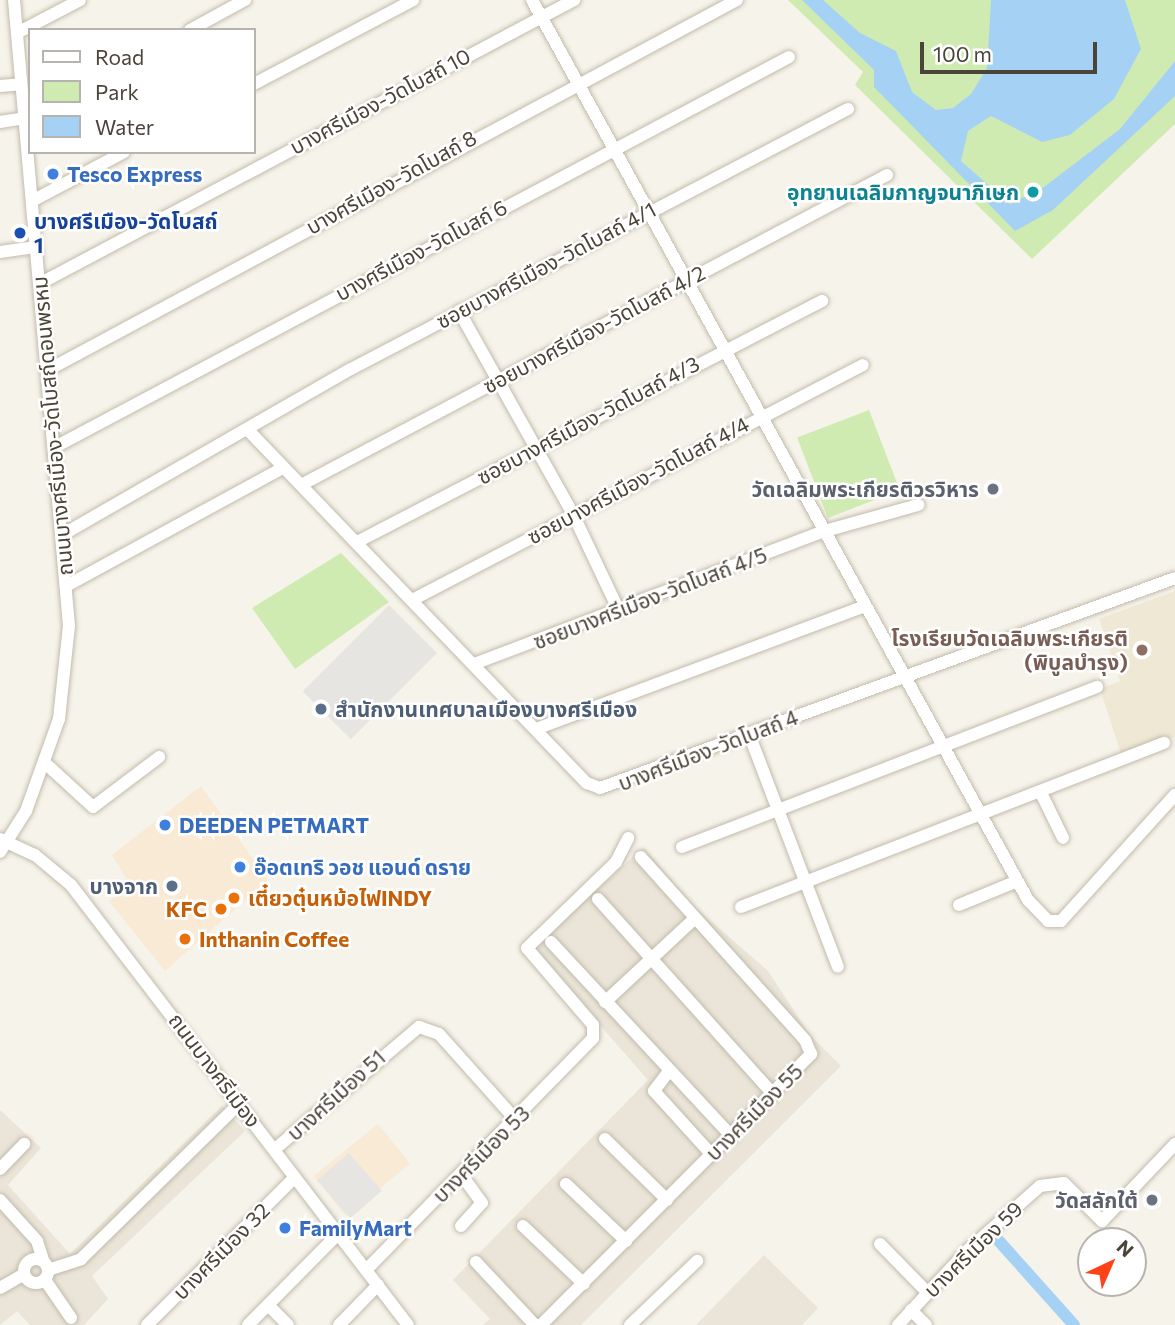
<!DOCTYPE html>
<html>
<head>
<meta charset="utf-8">
<style>
	body { margin:0 }
	#map { position:relative; width:1175px; height:1325px; overflow:hidden; background:#f6f3ea; font-family:Commissioner,"Noto Sans Thai",sans-serif }
	div>[style] { position:absolute }
	[style*='--x'] { left:calc(var(--x)*1px); top:calc(var(--y)*1px); width:calc(var(--w)*1px); rotate:calc(var(--a)*1deg) }
	.residential>* { inset:0; background:#eae5d8 }
	.commercial>* { inset:0; background:#f8ead5; transform-origin:0 0 }
	.education>* { inset:0; background:#efe8d4 }
	.green>* { inset:0; background:#d0ebb2; transform-origin:0 0 }
	.parking>* { inset:0; background:#e7e5e2; transform-origin:0 0 }
	.water>* { inset:0; background:#a5d2f4 }
	.canal>* { height:12px; margin:-6px; padding:0 6px; transform-origin:6px; border-radius:6px; background:#a5d2f4 }
	.roads { filter:drop-shadow(0 0 2px #c2bbac) drop-shadow(0 0 2px #c2bbac) }
	.minor>* { height:12px; margin:-6px; padding:0 6px; transform-origin:6px; border-radius:6px; background:#fff }
	.minor>.ring { margin:-6px; padding:0; box-sizing:content-box; background:none; border:12px solid #fff; border-radius:50% }
	.dots>* { width:19px; height:19px; translate:-50% -50%; box-sizing:border-box; border:4px solid #fff; border-radius:50% }
	span { translate:-50% -50%; white-space:nowrap; text-align:center; line-height:1.15; -webkit-text-stroke:5px #fff; paint-order:stroke }
	.street-label { font-size:21px; color:#4b4438 }
	.shop-label { font-size:21px; color:#366cbe; font-weight:700 }
	.left { translate:0 -50%; text-align:left }
	.culture-label { font-size:21px; color:#0d838f; font-weight:700 }
	.right { translate:-100% -50%; text-align:right }
	.transit-label { font-size:21px; color:#164399; font-weight:700 }
	.worship-label { font-size:21px; color:#5b616d; font-weight:700 }
	.education-label { font-size:21px; color:#785e54; font-weight:700 }
	.service-label { font-size:21px; color:#4e5e75; font-weight:700 }
	.food-label { font-size:21px; color:#c56008; font-weight:700 }
	.legend { position:absolute; left:28px; top:28px; width:228px; height:126px; box-sizing:border-box; background:#fff; border:2px solid #b7b4af; margin:0; padding:9px 12px; list-style:none; font-size:21px; color:#4b4438 }
	.legend li { display:flex; align-items:center; gap:14px; height:35px }
	.legend b { width:35px; border:2px solid #b7b4af }
	.north { position:absolute; left:1077px; top:1227px; width:70px; height:70px; box-sizing:border-box; background:#fff; border:2px solid #b7b4af; border-radius:50%; rotate:44deg; font-size:19px; font-weight:700; line-height:28px; text-align:center; color:#4b4438 }
	.north::after { content:''; display:block; margin:auto; width:24px; height:32px; background:#ff4218; clip-path:polygon(50% 0,100% 100%,50% 72%,0 100%) }
	.scale { position:absolute; left:920px; top:42px; width:177px; height:32px; box-sizing:border-box; border:4px solid #4b4438; border-top:0; padding-left:9px; font-size:21px; line-height:24px; white-space:nowrap; color:#4b4438; -webkit-text-stroke:5px #fff; paint-order:stroke }
</style>
</head>
<body>
<div id="map">
	<div class="residential">
		<i style="clip-path:polygon(644px 847px,694px 906px,768px 971px,810px 1035px,841px 1066px,581px 1325px,483px 1325px,490px 1319px,453px 1280px,648px 1080px,532px 948px)"></i>
		<i style="clip-path:polygon(222px 1106px,245px 1131px,92px 1276px,108px 1299px,84px 1325px,30px 1325px,17px 1311px,0 1325px,0 1110px,41px 1148px,8px 1185px,70px 1254px)"></i>
		<i style="clip-path:polygon(764px 1255px,818px 1308px,802px 1325px,696px 1325px)"></i>
	</div>
	<div class="commercial">
		<i style="clip-path:polygon(201px 786px,268px 880px,165px 971px,109px 901px,130px 885px,112px 855px)"></i>
		<i style="left:378px;top:1124px;width:51px;height:83px;rotate:51deg"></i>
	</div>
	<div class="education">
		<i style="clip-path:polygon(1175px 591px,1175px 737px,1122px 757px,1100px 689px,1120px 681px,1099px 619px)"></i>
	</div>
	<div class="green">
		<i style="clip-path:polygon(788px 0,1175px 0,1175px 124px,1032px 259px,855px 85px,863px 72px)"></i>
		<i style="left:869px;top:410px;width:86px;height:77px;rotate:69deg"></i>
		<i style="clip-path:polygon(341px 553px,389px 602px,295px 669px,252px 608px)"></i>
	</div>
	<div class="parking">
		<i style="left:389px;top:605px;width:68px;height:122px;rotate:45deg"></i>
		<i style="left:349px;top:1153px;width:50px;height:42px;rotate:49deg"></i>
	</div>
	<div class="water">
		<i style="clip-path:polygon(802px 0,823px 0,860px 33px,896px 51px,912px 92px,936px 110px,953px 108px,971px 94px,987px 68px,991px 0,1125px 0,1141px 49px,1114px 99px,1070px 135px,1042px 142px,991px 116px,968px 131px,961px 161px,1010px 204px,1044px 187px,1120px 129px,1175px 61px,1175px 96px,1053px 210px,1015px 231px,874px 87px,874px 70px)"></i>
	</div>
	<div class="canal">
		<i style="--x:998;--y:1240;--w:114;--a:48.2"></i>
	</div>
	<div class="roads">
		<div class="minor">
			<i style="--x:532;--y:0;--w:1028;--a:61.14"></i>
			<i style="--x:1028;--y:900;--w:29;--a:46"></i>
			<i style="--x:1048;--y:921;--w:13;--a:0"></i>
			<i style="--x:1061;--y:921;--w:170;--a:-47.9"></i>
			<i style="--x:190;--y:30;--w:63;--a:-28.6"></i>
			<i style="--x:17;--y:33;--w:71;--a:-27.6"></i>
			<i style="--x:254;--y:84;--w:180;--a:-27.8"></i>
			<i style="--x:0;--y:86;--w:21;--a:-5"></i>
			<i style="--x:0;--y:122;--w:30;--a:-9"></i>
			<i style="--x:32;--y:201;--w:104;--a:-28"></i>
			<i style="--x:0;--y:252;--w:35;--a:-8"></i>
			<i style="--x:39;--y:284;--w:606;--a:-27.96"></i>
			<i style="--x:459;--y:311;--w:233;--a:60.7"></i>
			<i style="--x:573;--y:514;--w:107;--a:64.6"></i>
			<i style="--x:48;--y:370;--w:782;--a:-28.24"></i>
			<i style="--x:247;--y:429;--w:491;--a:46.2"></i>
			<i style="--x:587;--y:783;--w:14;--a:21"></i>
			<i style="--x:600;--y:788;--w:612;--a:-20.06"></i>
			<i style="--x:55;--y:447;--w:831;--a:-27.98"></i>
			<i style="--x:301;--y:485;--w:663;--a:-27.88"></i>
			<i style="--x:62;--y:535;--w:333;--a:-29.9"></i>
			<i style="--x:351;--y:369;--w:561;--a:-27.62"></i>
			<i style="--x:357;--y:542;--w:524;--a:-27.4"></i>
			<i style="--x:68;--y:585;--w:245;--a:-28.6"></i>
			<i style="--x:414;--y:599;--w:506;--a:-27.53"></i>
			<i style="--x:474;--y:664;--w:375;--a:-20.8"></i>
			<i style="--x:825;--y:531;--w:97;--a:-15.6"></i>
			<i style="--x:536;--y:729;--w:351;--a:-20.5"></i>
			<i style="--x:749;--y:734;--w:249;--a:69.1"></i>
			<i style="--x:45;--y:763;--w:65;--a:42.5"></i>
			<i style="--x:93;--y:807;--w:83;--a:-37.1"></i>
			<i style="--x:1041;--y:793;--w:50;--a:63.9"></i>
			<i style="--x:0;--y:839;--w:38;--a:25"></i>
			<i style="--x:35;--y:855;--w:47;--a:39.8"></i>
			<i style="--x:71;--y:885;--w:554;--a:52.55"></i>
			<i style="--x:682;--y:847;--w:445;--a:-21.1"></i>
			<i style="--x:0;--y:852;--w:49;--a:-57.6"></i>
			<i style="--x:26;--y:811;--w:98;--a:-70.3"></i>
			<i style="--x:59;--y:719;--w:94;--a:-83.9"></i>
			<i style="--x:69;--y:626;--w:628;--a:-95.02"></i>
			<i style="--x:598;--y:899;--w:262;--a:48.1"></i>
			<i style="--x:959;--y:905;--w:61;--a:-22.3"></i>
			<i style="--x:741;--y:907;--w:454;--a:-21.2"></i>
			<i style="--x:551;--y:942;--w:266;--a:47.1"></i>
			<i style="--x:605;--y:1002;--w:123;--a:-43"></i>
			<i style="--x:669;--y:1071;--w:25;--a:127"></i>
			<i style="--x:654;--y:1091;--w:86;--a:47.8"></i>
			<i style="--x:605;--y:1139;--w:87;--a:44.5"></i>
			<i style="--x:275;--y:1149;--w:189;--a:-40.3"></i>
			<i style="--x:419;--y:1027;--w:21;--a:19"></i>
			<i style="--x:439;--y:1034;--w:115;--a:48.2"></i>
			<i style="--x:0;--y:1169;--w:35;--a:-46"></i>
			<i style="--x:566;--y:1184;--w:83;--a:43.5"></i>
			<i style="--x:0;--y:1200;--w:55;--a:47.9"></i>
			<i style="--x:37;--y:1241;--w:20;--a:72"></i>
			<i style="--x:461;--y:1226;--w:31;--a:-48"></i>
			<i style="--x:482;--y:1203;--w:36;--a:-126"></i>
			<i style="--x:523;--y:1226;--w:84;--a:43.6"></i>
			<i style="--x:880;--y:1244;--w:67;--a:45.6"></i>
			<i class="ring" style="left:24px;top:1259px;width:12px;height:12px"></i>
			<i style="--x:476;--y:1262;--w:86;--a:46.9"></i>
			<i style="--x:367;--y:1269;--w:323;--a:-45.6"></i>
			<i style="--x:593;--y:1038;--w:13;--a:-90"></i>
			<i style="--x:593;--y:1025;--w:101;--a:-130.6"></i>
			<i style="--x:527;--y:948;--w:124;--a:-44"></i>
			<i style="--x:616;--y:862;--w:27;--a:-63"></i>
			<i style="--x:48;--y:1270;--w:35;--a:-18"></i>
			<i style="--x:81;--y:1259;--w:223;--a:-44.5"></i>
			<i style="--x:45;--y:1280;--w:46;--a:55.6"></i>
			<i style="--x:0;--y:1288;--w:28;--a:-30"></i>
			<i style="--x:268;--y:1305;--w:28;--a:45"></i>
			<i style="--x:911;--y:1310;--w:21;--a:45"></i>
			<i style="--x:147;--y:1325;--w:209;--a:-45"></i>
			<i style="--x:248;--y:1325;--w:128;--a:-45.3"></i>
			<i style="--x:339;--y:1325;--w:56;--a:-45.7"></i>
			<i style="--x:541;--y:1325;--w:383;--a:-45.1"></i>
			<i style="--x:811;--y:1054;--w:15;--a:-113"></i>
			<i style="--x:805;--y:1040;--w:246;--a:-131.9"></i>
			<i style="--x:630;--y:1325;--w:93;--a:-43.7"></i>
			<i style="--x:898;--y:1325;--w:103;--a:-47"></i>
			<i style="--x:968;--y:1250;--w:96;--a:-41.6"></i>
			<i style="--x:1040;--y:1186;--w:24;--a:-7"></i>
			<i style="--x:1064;--y:1183;--w:54;--a:45"></i>
			<i style="--x:1102;--y:1221;--w:106;--a:-46.5"></i>
		</div>
	</div>
	<div class="dots">
		<i style="left:53px;top:174px;background:#3f7fe0"></i>
		<i style="left:1033px;top:192px;background:#0f9aa8"></i>
		<i style="left:20px;top:233px;background:#1a4fb4"></i>
		<i style="left:993px;top:489px;background:#6b7280"></i>
		<i style="left:1142px;top:650px;background:#8d6e63"></i>
		<i style="left:321px;top:709px;background:#5c6f8a"></i>
		<i style="left:165px;top:825px;background:#3f7fe0"></i>
		<i style="left:240px;top:867px;background:#3f7fe0"></i>
		<i style="left:172px;top:886px;background:#5c6f8a"></i>
		<i style="left:234px;top:898px;background:#e8710a"></i>
		<i style="left:221px;top:909px;background:#e8710a"></i>
		<i style="left:185px;top:939px;background:#e8710a"></i>
		<i style="left:1152px;top:1200px;background:#6b7280"></i>
		<i style="left:285px;top:1228px;background:#3f7fe0"></i>
	</div>
	<div class="street-label">
		<span style="left:380px;top:101px;rotate:-28deg">บางศรีเมือง-วัดโบสถ์ 10</span>
		<span style="left:391px;top:182px;rotate:-29deg">บางศรีเมือง-วัดโบสถ์ 8</span>
		<span style="left:421px;top:250px;rotate:-28deg">บางศรีเมือง-วัดโบสถ์ 6</span>
		<span style="left:546px;top:265px;rotate:-28deg">ซอยบางศรีเมือง-วัดโบสถ์ 4/1</span>
		<span style="left:594px;top:329px;rotate:-28deg">ซอยบางศรีเมือง-วัดโบสถ์ 4/2</span>
		<span style="left:588px;top:420px;rotate:-28deg">ซอยบางศรีเมือง-วัดโบสถ์ 4/3</span>
		<span style="left:52px;top:426px;rotate:-95deg">ถนนบางศรีเมือง-วัดโบสถ์ดอนพรหม</span>
		<span style="left:638px;top:480px;rotate:-28deg">ซอยบางศรีเมือง-วัดโบสถ์ 4/4</span>
		<span style="left:650px;top:598px;rotate:-21deg">ซอยบางศรีเมือง-วัดโบสถ์ 4/5</span>
		<span style="left:708px;top:750px;rotate:-21deg">บางศรีเมือง-วัดโบสถ์ 4</span>
		<span style="left:215px;top:1070px;rotate:53deg">ถนนบางศรีเมือง</span>
		<span style="left:336px;top:1095px;rotate:-42deg">บางศรีเมือง 51</span>
		<span style="left:754px;top:1112px;rotate:-45deg">บางศรีเมือง 55</span>
		<span style="left:481px;top:1154px;rotate:-45deg">บางศรีเมือง 53</span>
		<span style="left:973px;top:1249px;rotate:-44deg">บางศรีเมือง 59</span>
		<span style="left:221px;top:1251px;rotate:-45deg">บางศรีเมือง 32</span>
	</div>
	<div class="shop-label">
		<span class="left" style="left:67px;top:174px">Tesco Express</span>
		<span class="left" style="left:179px;top:825px">DEEDEN PETMART</span>
		<span class="left" style="left:254px;top:867px">อ๊อตเทริ วอช แอนด์ ดราย</span>
		<span class="left" style="left:299px;top:1228px">FamilyMart</span>
	</div>
	<div class="culture-label">
		<span class="right" style="left:1019px;top:192px">อุทยานเฉลิมกาญจนาภิเษก</span>
	</div>
	<div class="transit-label">
		<span class="left" style="left:34px;top:233px">บางศรีเมือง-วัดโบสถ์<br>1</span>
	</div>
	<div class="worship-label">
		<span class="right" style="left:979px;top:489px">วัดเฉลิมพระเกียรติวรวิหาร</span>
		<span class="right" style="left:1138px;top:1200px">วัดสลักใต้</span>
	</div>
	<div class="education-label">
		<span class="right" style="left:1128px;top:650px">โรงเรียนวัดเฉลิมพระเกียรติ<br>(พิบูลบำรุง)</span>
	</div>
	<div class="service-label">
		<span class="left" style="left:335px;top:709px">สำนักงานเทศบาลเมืองบางศรีเมือง</span>
		<span class="right" style="left:158px;top:886px">บางจาก</span>
	</div>
	<div class="food-label">
		<span class="left" style="left:248px;top:898px">เตี๋ยวตุ๋นหม้อไฟINDY</span>
		<span class="right" style="left:207px;top:909px">KFC</span>
		<span class="left" style="left:199px;top:939px">Inthanin Coffee</span>
	</div>
	<ul class="legend">
	<li><b style="height:9px;background:#fff"></b>Road</li>
	<li><b style="height:19px;background:#d0ebb2"></b>Park</li>
	<li><b style="height:19px;background:#a5d2f4"></b>Water</li>
	</ul>
	<div class="north">N</div>
	<div class="scale">100 m</div>
</div>
</body>
</html>
